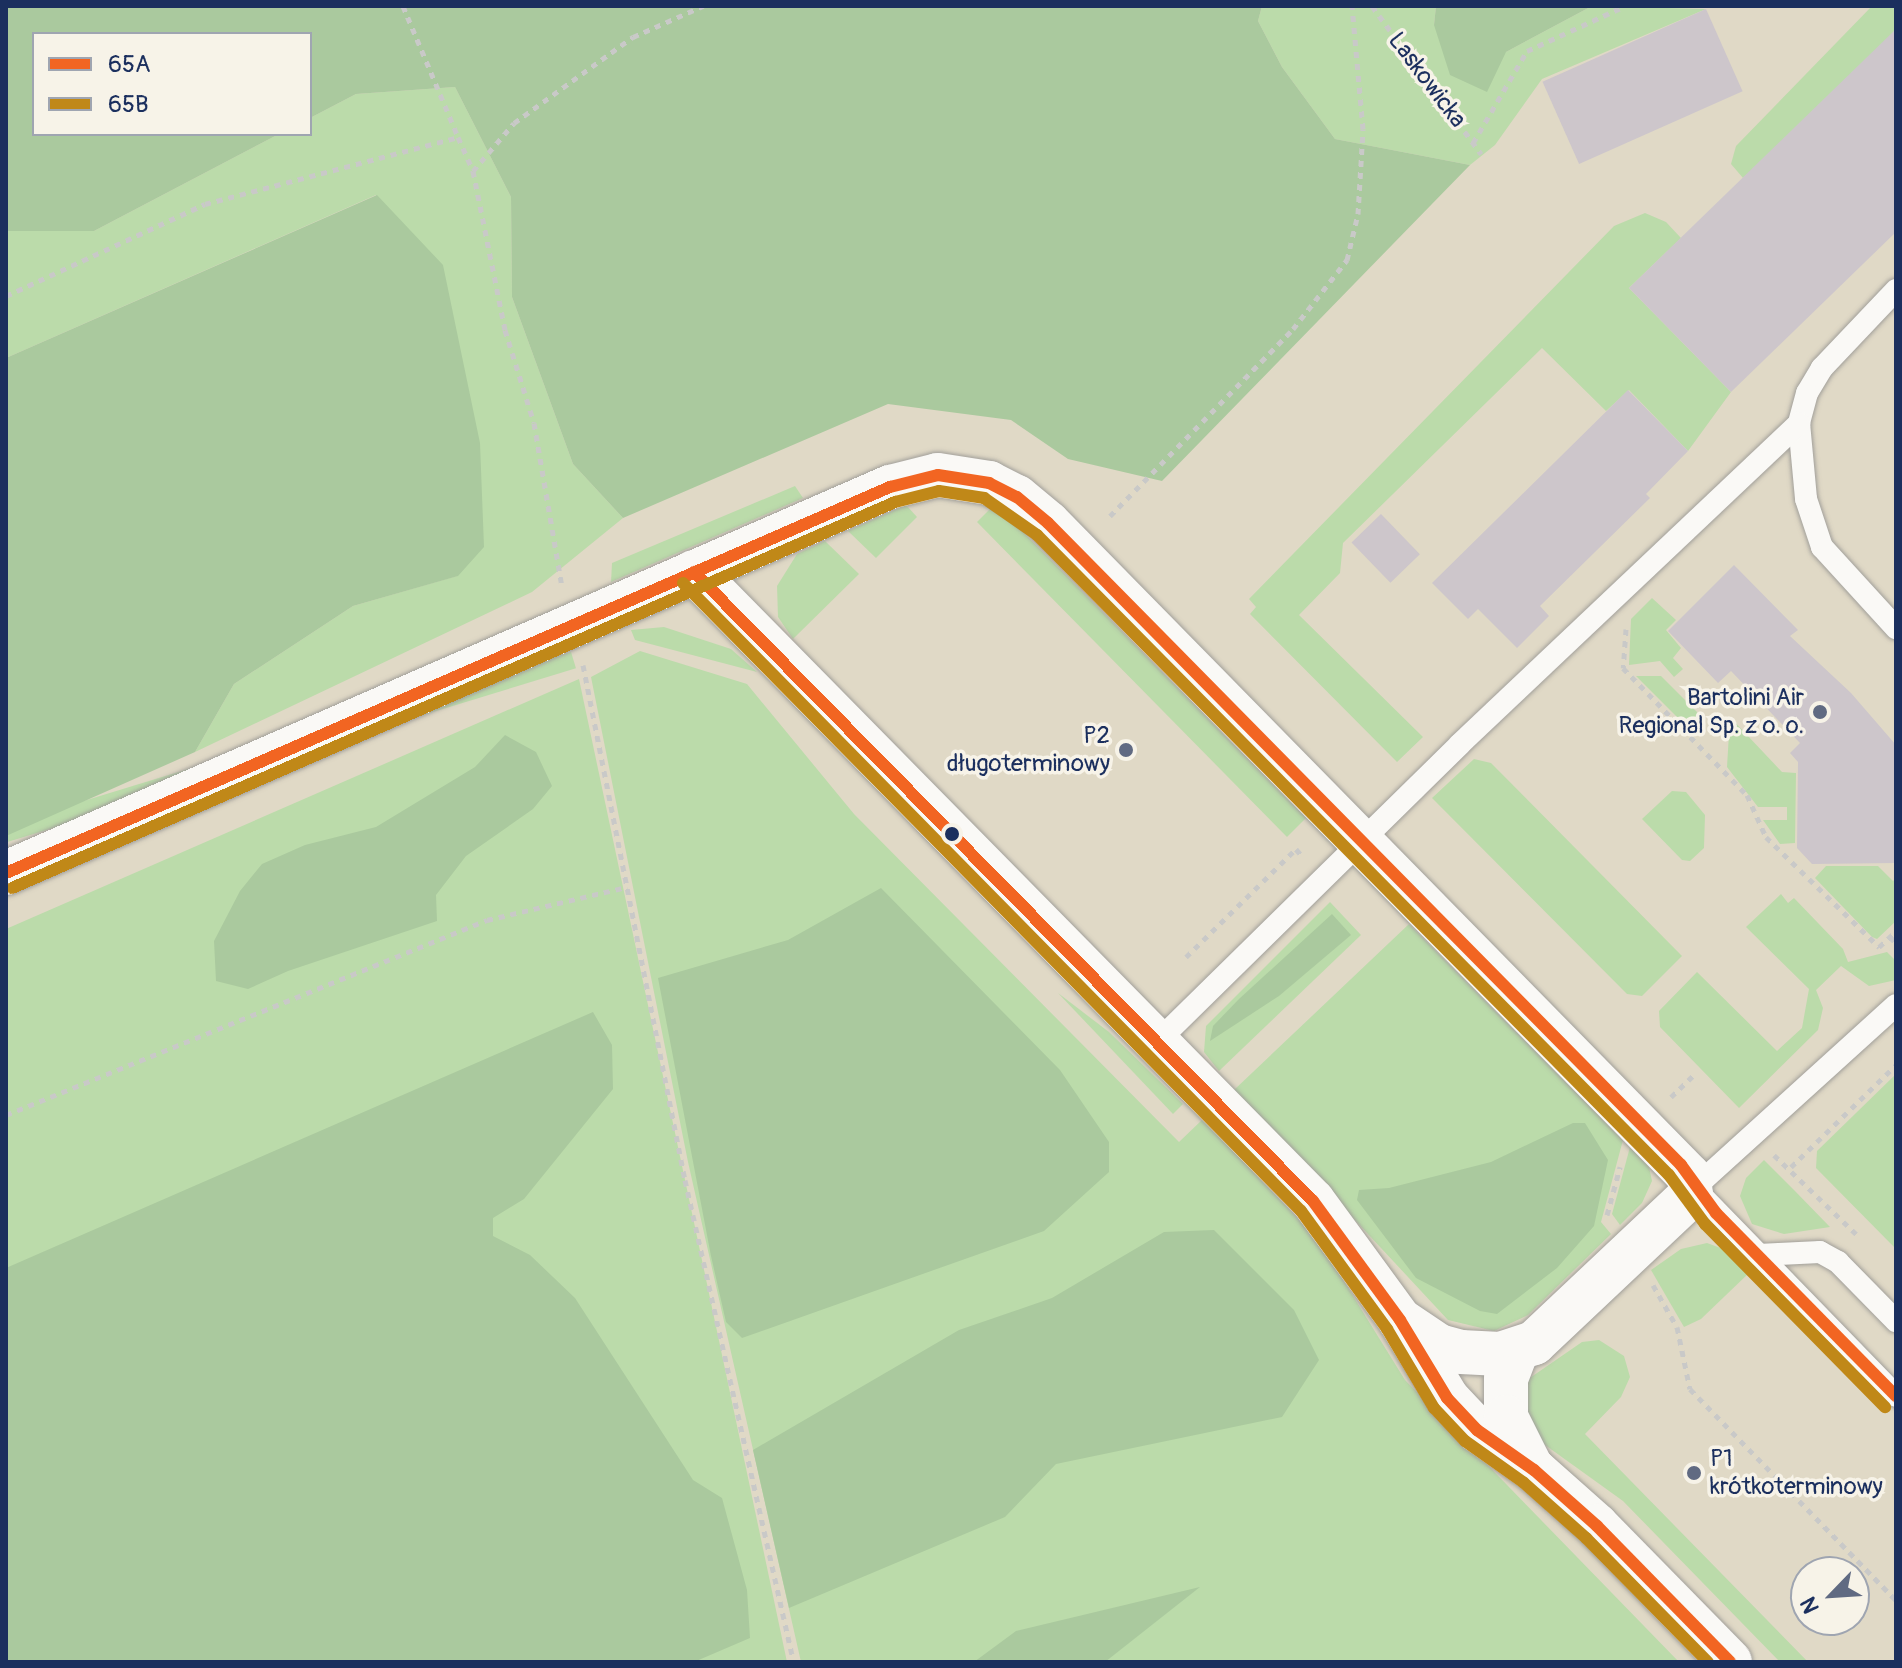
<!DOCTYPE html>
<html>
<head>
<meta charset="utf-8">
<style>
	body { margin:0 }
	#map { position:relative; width:1902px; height:1668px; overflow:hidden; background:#e0d9c6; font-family:Pangolin,sans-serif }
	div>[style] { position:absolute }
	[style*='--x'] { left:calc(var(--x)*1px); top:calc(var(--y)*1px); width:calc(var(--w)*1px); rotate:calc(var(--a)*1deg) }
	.green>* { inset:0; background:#bbdbaa; transform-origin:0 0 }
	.forest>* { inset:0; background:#aac99e }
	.building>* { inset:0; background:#cdc6cb; transform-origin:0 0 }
	.path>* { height:5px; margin-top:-2.5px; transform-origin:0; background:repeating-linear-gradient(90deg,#c9c9c8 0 6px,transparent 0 12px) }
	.roads { filter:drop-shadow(0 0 2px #a19f9a) drop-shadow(0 0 2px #a19f9a) }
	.service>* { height:22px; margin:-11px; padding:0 11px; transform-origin:11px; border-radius:11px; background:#faf9f6 }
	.tertiary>* { height:44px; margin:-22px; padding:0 22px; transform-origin:22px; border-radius:22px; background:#faf9f6 }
	.bus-1>* { height:12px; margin:-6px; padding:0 6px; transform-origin:6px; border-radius:6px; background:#f26522 }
	.bus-2>* { height:12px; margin:-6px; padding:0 6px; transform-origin:6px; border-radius:6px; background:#c08818 }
	.dots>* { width:22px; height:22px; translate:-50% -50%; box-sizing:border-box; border:4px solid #f7f3e8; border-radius:50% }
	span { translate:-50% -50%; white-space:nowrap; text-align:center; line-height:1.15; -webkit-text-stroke:7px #f7f3e8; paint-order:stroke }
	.street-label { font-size:24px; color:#1b2f5e }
	.poi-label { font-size:24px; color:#1b2f5e }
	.right { translate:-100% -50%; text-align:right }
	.left { translate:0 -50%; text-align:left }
	.frame { position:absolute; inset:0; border:8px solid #1b2f5e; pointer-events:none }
	.legend { position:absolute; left:32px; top:32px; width:280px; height:104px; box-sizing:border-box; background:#f7f3e8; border:2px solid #9fa5b1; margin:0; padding:10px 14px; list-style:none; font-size:24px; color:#1b2f5e }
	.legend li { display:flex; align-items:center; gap:16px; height:40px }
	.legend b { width:40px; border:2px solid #9fa5b1 }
	.north { position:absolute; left:1790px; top:1556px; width:80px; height:80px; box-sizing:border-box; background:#f7f3e8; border:2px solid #9fa5b1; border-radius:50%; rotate:245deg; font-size:22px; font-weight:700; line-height:32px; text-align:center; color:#1b2f5e }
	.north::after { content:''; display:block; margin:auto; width:28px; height:36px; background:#606a82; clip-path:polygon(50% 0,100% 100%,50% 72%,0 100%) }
</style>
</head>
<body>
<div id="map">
	<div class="green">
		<i style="clip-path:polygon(1262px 6px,1436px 6px,1434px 25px,1506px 52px,1592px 6px,1706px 9px,1542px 79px,1495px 145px,1470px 165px,1335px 139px,1282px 67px,1258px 21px)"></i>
		<i style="clip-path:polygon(1872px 6px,1896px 6px,1896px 45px,1743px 178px,1731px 164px,1736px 146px)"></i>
		<i style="clip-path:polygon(455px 87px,511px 197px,512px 297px,573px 464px,623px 518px,532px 592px,195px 752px,234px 684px,353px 606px,457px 576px,376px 195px,6px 358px,6px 231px,94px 231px,279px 134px,310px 134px,310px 118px,356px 94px)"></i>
		<i style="clip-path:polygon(1645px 213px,1666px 222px,1681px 238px,1629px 288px,1731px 392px,1688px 451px,1629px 390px,1606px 411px,1542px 348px,1343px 543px,1340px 573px,1299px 615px,1423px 737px,1397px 762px,1250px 614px,1256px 607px,1249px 599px,1614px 226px)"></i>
		<i style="clip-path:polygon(795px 486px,803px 498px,611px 582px,612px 563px)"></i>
		<i style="clip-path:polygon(906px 505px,917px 517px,876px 558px,848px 531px)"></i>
		<i style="clip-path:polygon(990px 509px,1016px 525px,1306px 818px,1287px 837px,977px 522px)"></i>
		<i style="clip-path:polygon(825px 541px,859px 574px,793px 639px,778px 617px,777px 586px,797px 554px)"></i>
		<i style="clip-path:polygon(1652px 598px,1676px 620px,1666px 630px,1681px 648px,1673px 658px,1683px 669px,1674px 677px,1660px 661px,1629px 665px,1631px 619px)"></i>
		<i style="clip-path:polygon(664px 627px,731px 649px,757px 672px,635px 640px,631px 630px)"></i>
		<i style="clip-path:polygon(640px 651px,747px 684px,854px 814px,1179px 1142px,1203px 1119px,1319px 1241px,1405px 1380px,1679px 1662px,801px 1662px,688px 1162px,591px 677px)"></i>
		<i style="left:571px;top:652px;width:17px;height:617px;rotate:73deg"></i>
		<i style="clip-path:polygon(1636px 676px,1661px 676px,1697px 712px,1695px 735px)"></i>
		<i style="clip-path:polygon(579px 679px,787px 1662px,6px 1662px,6px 929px)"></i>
		<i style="clip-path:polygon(1730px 717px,1782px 772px,1796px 773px,1795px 843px,1780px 844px,1763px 820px,1787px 820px,1787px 807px,1758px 807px,1727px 767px)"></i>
		<i style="clip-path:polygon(1474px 759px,1491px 763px,1682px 956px,1642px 996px,1627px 994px,1432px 798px)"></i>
		<i style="clip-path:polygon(1672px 791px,1686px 792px,1705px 815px,1704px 848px,1690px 861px,1682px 860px,1642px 819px)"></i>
		<i style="clip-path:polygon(1826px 866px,1878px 866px,1893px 881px,1896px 878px,1896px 921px,1877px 939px,1872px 937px,1815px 878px)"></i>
		<i style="clip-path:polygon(1781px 894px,1788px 903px,1794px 898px,1843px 949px,1848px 962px,1887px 952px,1896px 961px,1896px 980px,1869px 986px,1841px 966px,1816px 990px,1823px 1008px,1818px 1030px,1739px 1108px,1660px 1027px,1659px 1011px,1697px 972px,1777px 1051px,1802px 1028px,1809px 989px,1746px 927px)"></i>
		<i style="clip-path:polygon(1330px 902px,1361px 935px,1219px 1071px,1204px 1052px,1206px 1026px)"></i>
		<i style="clip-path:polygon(1409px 924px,1623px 1140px,1601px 1222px,1611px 1234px,1528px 1315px,1494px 1331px,1448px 1320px,1234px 1090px)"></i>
		<i style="clip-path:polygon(1058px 993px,1109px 1032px,1183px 1104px,1173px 1114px)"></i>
		<i style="clip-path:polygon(1896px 1074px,1896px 1249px,1816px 1168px,1817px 1151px)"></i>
		<i style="clip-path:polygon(1630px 1147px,1649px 1167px,1652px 1181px,1642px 1203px,1620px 1225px,1612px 1214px)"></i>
		<i style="clip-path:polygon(1764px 1160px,1794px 1190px,1830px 1227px,1784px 1234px,1752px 1224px,1740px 1196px,1746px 1178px)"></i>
		<i style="clip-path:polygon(1707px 1243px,1726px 1250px,1749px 1273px,1701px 1319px,1684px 1327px,1651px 1270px,1681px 1249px)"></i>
		<i style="clip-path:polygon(1599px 1340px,1624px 1356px,1630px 1377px,1621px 1397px,1585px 1434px,1808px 1662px,1780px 1662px,1623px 1501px,1534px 1437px,1518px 1386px,1582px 1342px)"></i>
	</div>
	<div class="forest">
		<i style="clip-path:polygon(6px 6px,1262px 6px,1258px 21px,1282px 67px,1335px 139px,1470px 165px,1162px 481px,1068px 459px,1011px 420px,888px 404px,623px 518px,573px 464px,512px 297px,511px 197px,455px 87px,356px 94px,310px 118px,310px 34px,34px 34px,34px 134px,279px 134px,94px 231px,6px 231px)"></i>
		<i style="clip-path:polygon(1436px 6px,1592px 6px,1506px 52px,1487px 92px,1450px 75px,1434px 25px)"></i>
		<i style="clip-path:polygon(377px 195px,443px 265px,480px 443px,484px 547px,458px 576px,353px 606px,234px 684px,195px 752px,6px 836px,6px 358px)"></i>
		<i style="clip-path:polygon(505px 735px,536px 752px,552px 786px,533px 809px,466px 856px,436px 895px,437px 921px,288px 971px,248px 989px,216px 981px,214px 941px,240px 891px,262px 864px,305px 845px,376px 827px,475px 767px)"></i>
		<i style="clip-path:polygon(881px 888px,1060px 1070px,1109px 1142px,1109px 1172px,1044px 1231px,742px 1338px,726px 1322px,711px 1256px,658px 978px,788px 940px)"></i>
		<i style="clip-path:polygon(1332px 914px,1351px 935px,1279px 996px,1210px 1041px,1213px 1026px,1239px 999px)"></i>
		<i style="clip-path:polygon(593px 1012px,612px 1045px,613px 1089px,524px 1199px,493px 1218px,493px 1236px,530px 1255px,575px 1298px,693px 1480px,722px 1498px,747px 1590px,750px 1638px,694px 1662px,6px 1662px,6px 1268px)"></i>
		<i style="clip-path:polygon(1573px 1123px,1585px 1123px,1608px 1160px,1594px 1226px,1557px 1268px,1497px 1314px,1480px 1311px,1416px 1278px,1357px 1200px,1359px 1190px,1389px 1188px,1491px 1162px)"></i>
		<i style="clip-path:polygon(1214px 1230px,1294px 1310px,1319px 1360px,1282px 1417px,1056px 1464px,1005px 1517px,789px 1608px,753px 1450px,959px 1330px,1052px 1298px,1164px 1232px)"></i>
		<i style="clip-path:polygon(1200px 1587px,1105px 1662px,974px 1662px,1016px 1631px)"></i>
	</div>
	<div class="building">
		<i style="left:1706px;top:9px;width:90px;height:179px;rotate:66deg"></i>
		<i style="clip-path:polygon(1896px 29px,1896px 232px,1731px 392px,1629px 288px)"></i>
		<i style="clip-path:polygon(1628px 390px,1688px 451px,1646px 494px,1650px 498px,1540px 606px,1549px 616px,1517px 648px,1478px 609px,1468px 619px,1432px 583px)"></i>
		<i style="left:1381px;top:514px;width:56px;height:41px;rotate:46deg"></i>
		<i style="clip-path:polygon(1734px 565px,1798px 630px,1790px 636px,1851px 693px,1896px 745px,1896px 863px,1812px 864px,1797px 848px,1798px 762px,1790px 753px,1800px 743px,1731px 671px,1718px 683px,1668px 631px)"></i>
	</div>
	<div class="path">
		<i style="--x:403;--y:6;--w:142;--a:67.2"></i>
		<i style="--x:1372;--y:6;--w:184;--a:53.6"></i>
		<i style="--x:1473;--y:143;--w:107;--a:-59.6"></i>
		<i style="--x:1527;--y:51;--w:108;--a:-24.7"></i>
		<i style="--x:473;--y:171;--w:63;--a:-49.5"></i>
		<i style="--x:514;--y:123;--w:147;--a:-35.9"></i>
		<i style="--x:633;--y:37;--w:77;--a:-23.9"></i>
		<i style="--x:6;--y:296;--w:219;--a:-24.8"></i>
		<i style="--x:205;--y:204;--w:262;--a:-14.8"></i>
		<i style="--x:458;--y:137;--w:37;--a:66"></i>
		<i style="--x:473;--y:171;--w:162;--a:78.6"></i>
		<i style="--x:505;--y:330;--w:97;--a:72.7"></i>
		<i style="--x:534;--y:423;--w:165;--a:80.3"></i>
		<i style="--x:1110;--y:516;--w:262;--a:-45.6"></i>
		<i style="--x:1293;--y:329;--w:88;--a:-52"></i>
		<i style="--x:1347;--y:260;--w:47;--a:-76.6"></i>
		<i style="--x:1358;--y:214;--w:85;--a:-86.6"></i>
		<i style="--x:1363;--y:129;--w:123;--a:-95.1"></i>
		<i style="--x:1626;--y:629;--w:39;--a:94"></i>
		<i style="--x:1623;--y:668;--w:177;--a:45.7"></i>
		<i style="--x:1747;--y:795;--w:46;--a:65.7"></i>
		<i style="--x:1766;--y:837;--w:158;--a:44.2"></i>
		<i style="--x:1879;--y:947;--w:23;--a:-43"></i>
		<i style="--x:583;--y:665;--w:525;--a:78.8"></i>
		<i style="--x:685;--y:1180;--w:494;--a:77.3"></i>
		<i style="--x:1890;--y:937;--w:8;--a:45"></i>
		<i style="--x:1186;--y:957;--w:154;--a:-44.5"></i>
		<i style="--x:1296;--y:849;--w:9;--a:49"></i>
		<i style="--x:1671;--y:1097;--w:30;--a:-44"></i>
		<i style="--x:6;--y:1115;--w:519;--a:-22.07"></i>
		<i style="--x:487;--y:920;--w:144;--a:-13.3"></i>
		<i style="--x:1774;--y:1155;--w:114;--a:43.9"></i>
		<i style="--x:1791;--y:1167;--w:146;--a:-44.2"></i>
		<i style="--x:1607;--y:1215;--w:50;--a:-74.8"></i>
		<i style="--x:1653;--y:1285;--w:48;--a:60.3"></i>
		<i style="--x:1677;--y:1327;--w:63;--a:78.2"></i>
		<i style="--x:1690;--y:1389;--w:295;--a:45.7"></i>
	</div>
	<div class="roads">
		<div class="service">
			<i style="--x:1896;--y:290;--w:108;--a:133.5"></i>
			<i style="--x:1822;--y:368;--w:29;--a:121"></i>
			<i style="--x:1807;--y:393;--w:31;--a:105"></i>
			<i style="--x:1799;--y:423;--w:76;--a:84.7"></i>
			<i style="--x:1806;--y:499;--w:51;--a:71.6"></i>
			<i style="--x:1822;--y:547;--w:110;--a:47.6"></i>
			<i style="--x:1896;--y:1005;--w:273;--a:137.8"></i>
			<i style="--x:1694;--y:1188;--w:290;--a:45.8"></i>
			<i style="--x:1156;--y:1043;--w:426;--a:-44.5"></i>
			<i style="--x:1460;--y:744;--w:467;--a:-43.4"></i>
			<i style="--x:1758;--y:1255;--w:62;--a:-2.8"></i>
			<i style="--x:1820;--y:1252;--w:21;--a:29"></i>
			<i style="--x:1838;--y:1262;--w:83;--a:45.5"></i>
		</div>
		<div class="tertiary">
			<i style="--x:694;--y:572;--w:882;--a:45.46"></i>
			<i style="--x:1313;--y:1201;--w:147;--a:53.8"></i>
			<i style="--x:1400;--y:1320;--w:91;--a:58.9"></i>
			<i style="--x:1447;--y:1398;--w:44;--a:46.8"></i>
			<i style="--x:1477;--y:1430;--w:70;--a:35.1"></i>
			<i style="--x:1534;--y:1470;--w:84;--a:41.6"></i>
			<i style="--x:1597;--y:1526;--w:190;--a:45.6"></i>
			<i style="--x:6;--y:873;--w:965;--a:-23.59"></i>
			<i style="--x:890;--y:487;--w:49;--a:-14"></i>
			<i style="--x:938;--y:475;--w:52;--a:8.9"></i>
			<i style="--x:989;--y:483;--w:31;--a:27"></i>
			<i style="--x:1017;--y:497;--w:40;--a:40"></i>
			<i style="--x:1048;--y:523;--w:915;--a:45.53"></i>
			<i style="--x:1689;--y:1176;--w:19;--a:84"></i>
			<i style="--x:1691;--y:1195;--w:216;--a:136.7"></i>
			<i style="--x:1534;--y:1343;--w:36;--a:162"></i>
			<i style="--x:1500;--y:1354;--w:39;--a:-177"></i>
			<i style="--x:1461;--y:1352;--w:23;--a:-165"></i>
			<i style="--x:1439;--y:1346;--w:47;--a:-146.3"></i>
			<i style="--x:1517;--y:1350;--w:30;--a:111"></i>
			<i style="--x:1506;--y:1378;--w:39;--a:90"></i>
			<i style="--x:1506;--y:1417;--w:54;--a:63.4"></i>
		</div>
	</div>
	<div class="bus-1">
		<i style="--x:694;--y:572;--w:882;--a:45.46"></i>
		<i style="--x:1313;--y:1201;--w:147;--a:53.8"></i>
		<i style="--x:1400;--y:1320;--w:91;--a:58.9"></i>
		<i style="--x:1447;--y:1398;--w:44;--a:46.8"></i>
		<i style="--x:1477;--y:1430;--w:70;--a:35.1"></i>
		<i style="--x:1534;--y:1470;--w:84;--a:41.6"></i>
		<i style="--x:1597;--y:1526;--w:190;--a:45.6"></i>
		<i style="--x:6;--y:873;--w:965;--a:-23.59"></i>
		<i style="--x:890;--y:487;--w:49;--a:-14"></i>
		<i style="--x:938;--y:475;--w:52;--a:8.9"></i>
		<i style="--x:989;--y:483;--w:31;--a:27"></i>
		<i style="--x:1017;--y:497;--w:40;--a:40"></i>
		<i style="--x:1048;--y:523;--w:902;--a:45.4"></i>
		<i style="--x:1681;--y:1165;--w:59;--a:53.9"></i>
		<i style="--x:1716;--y:1213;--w:257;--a:45.5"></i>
	</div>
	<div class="bus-2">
		<i style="--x:683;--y:583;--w:881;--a:45.46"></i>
		<i style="--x:1301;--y:1211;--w:146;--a:53.9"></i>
		<i style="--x:1387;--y:1329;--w:92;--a:59.3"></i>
		<i style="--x:1434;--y:1408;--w:45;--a:46.8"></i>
		<i style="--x:1465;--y:1441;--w:72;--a:35.4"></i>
		<i style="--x:1524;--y:1483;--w:83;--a:41.6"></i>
		<i style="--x:1586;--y:1538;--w:174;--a:45.5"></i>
		<i style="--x:12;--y:888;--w:964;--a:-23.61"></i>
		<i style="--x:895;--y:502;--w:45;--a:-14"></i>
		<i style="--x:939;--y:491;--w:46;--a:8.8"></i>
		<i style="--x:984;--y:498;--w:65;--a:34.9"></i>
		<i style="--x:1037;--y:535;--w:899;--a:45.36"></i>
		<i style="--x:1669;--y:1175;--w:61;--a:53.7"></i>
		<i style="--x:1705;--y:1224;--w:257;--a:45.5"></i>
	</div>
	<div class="dots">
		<i style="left:1820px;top:712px;background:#606a82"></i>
		<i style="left:1126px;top:750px;background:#606a82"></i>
		<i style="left:952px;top:834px;background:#1b2f5e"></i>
		<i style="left:1694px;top:1473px;background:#606a82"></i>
	</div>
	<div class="street-label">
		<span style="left:1427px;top:80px;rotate:53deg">Laskowicka</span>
	</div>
	<div class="poi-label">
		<span class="right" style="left:1804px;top:712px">Bartolini Air<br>Regional Sp. z o. o.</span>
		<span class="right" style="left:1110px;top:750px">P2<br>długoterminowy</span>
		<span class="left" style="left:1710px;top:1473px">P1<br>krótkoterminowy</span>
	</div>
	<div class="frame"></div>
	<ul class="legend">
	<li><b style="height:10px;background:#f26522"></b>65A</li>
	<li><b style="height:10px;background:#c08818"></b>65B</li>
	</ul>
	<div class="north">N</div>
</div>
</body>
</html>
